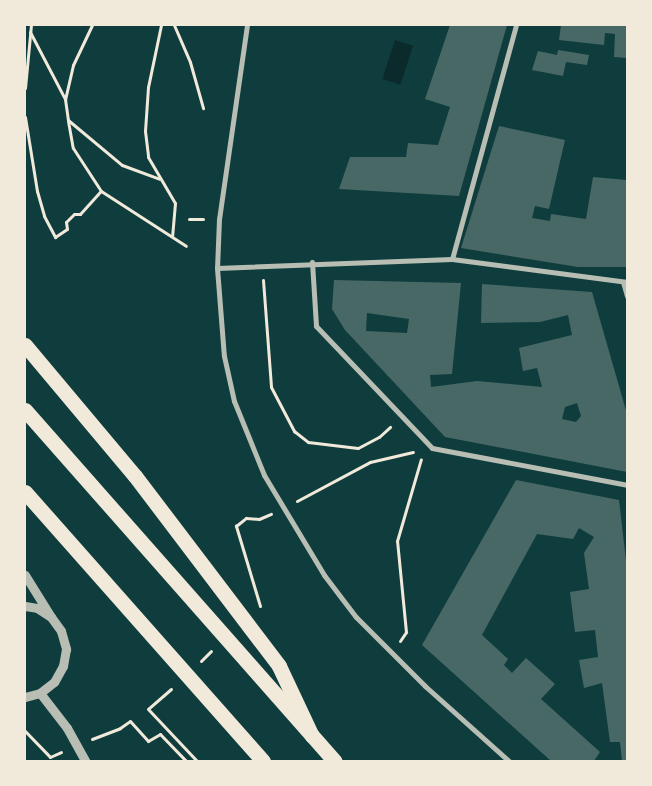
<!DOCTYPE html>
<html>
<head>
<meta charset="utf-8">
<style>
	body { margin:0 }
	#map { position:relative; width:652px; height:786px; overflow:hidden; background:#0f3d3e; font-family:Manrope,sans-serif }
	div>[style] { position:absolute }
	[style*='--x'] { left:calc(var(--x)*1px); top:calc(var(--y)*1px); width:calc(var(--w)*1px); rotate:calc(var(--a)*1deg) }
	.water>* { inset:0; background:#0a2a2b; transform-origin:0 0 }
	.building>* { inset:0; background:#486865 }
	.path>* { height:3px; margin:-1.5px; padding:0 1.5px; transform-origin:1.5px; border-radius:1.5px; background:#f1e9da }
	.minor>* { height:5px; margin:-2.5px; padding:0 2.5px; transform-origin:2.5px; border-radius:2.5px; background:#b8beb3 }
	.tertiary>* { height:9px; margin:-4.5px; padding:0 4.5px; transform-origin:4.5px; border-radius:4.5px; background:#b8beb3 }
	.motorway>* { height:15px; margin:-7.5px; padding:0 7.5px; transform-origin:7.5px; border-radius:7.5px; background:#f1e9da }
	span { translate:-50% -50%; white-space:nowrap; text-align:center; line-height:1.15; -webkit-text-stroke:4px #f1e9da; paint-order:stroke }
	.frame { position:absolute; inset:0; border:26px solid #f1e9da; pointer-events:none }
</style>
</head>
<body>
<div id="map">
	<div class="water">
		<i style="left:395px;top:40px;width:19px;height:41px;rotate:18deg"></i>
	</div>
	<div class="building">
		<i style="clip-path:polygon(450px 25px,507px 25px,459px 196px,339px 189px,350px 157px,406px 157px,408px 143px,438px 145px,450px 107px,425px 99px)"></i>
		<i style="clip-path:polygon(561px 25px,627px 25px,627px 58px,614px 57px,615px 34px,605px 33px,604px 45px,559px 40px)"></i>
		<i style="clip-path:polygon(558px 50px,589px 55px,587px 65px,566px 62px,563px 76px,532px 70px,538px 51px,557px 55px)"></i>
		<i style="clip-path:polygon(499px 126px,565px 140px,549px 209px,535px 206px,532px 218px,550px 221px,551px 214px,586px 219px,593px 177px,627px 180px,627px 267px,578px 267px,461px 248px)"></i>
		<i style="clip-path:polygon(evenodd,334px 280px,461px 283px,452px 374px,430px 375px,431px 387px,477px 381px,542px 387px,537px 368px,523px 371px,519px 348px,572px 335px,568px 315px,540px 322px,481px 323px,482px 284px,592px 292px,627px 414px,627px 472px,445px 437px,345px 330px,332px 309px,334px 280px,367px 313px,409px 319px,407px 333px,366px 331px,367px 313px,334px 280px,577px 403px,581px 416px,576px 422px,562px 419px,565px 407px,577px 403px)"></i>
		<i style="clip-path:polygon(516px 480px,619px 500px,627px 569px,627px 761px,622px 761px,620px 742px,610px 742px,602px 683px,584px 688px,579px 660px,598px 657px,595px 630px,575px 632px,570px 592px,589px 589px,584px 553px,594px 537px,579px 528px,573px 539px,537px 534px,482px 635px,508px 659px,504px 665px,512px 673px,526px 658px,555px 684px,541px 699px,600px 752px,594px 761px,551px 761px,422px 645px)"></i>
	</div>
	<div class="path">
		<i style="--x:92;--y:25;--w:44;--a:115.4"></i>
		<i style="--x:73;--y:65;--w:35;--a:103"></i>
		<i style="--x:65;--y:99;--w:21;--a:82"></i>
		<i style="--x:68;--y:120;--w:70;--a:39.8"></i>
		<i style="--x:122;--y:165;--w:40;--a:20.2"></i>
		<i style="--x:161;--y:25;--w:63;--a:101.8"></i>
		<i style="--x:148;--y:87;--w:44;--a:93.9"></i>
		<i style="--x:145;--y:131;--w:26;--a:83"></i>
		<i style="--x:148;--y:157;--w:53;--a:59.6"></i>
		<i style="--x:175;--y:203;--w:33;--a:95"></i>
		<i style="--x:174;--y:25;--w:40;--a:66.6"></i>
		<i style="--x:190;--y:62;--w:48;--a:74.2"></i>
		<i style="--x:30;--y:32;--w:76;--a:62.4"></i>
		<i style="--x:25;--y:88;--w:63;--a:-84.6"></i>
		<i style="--x:25;--y:117;--w:75;--a:80.8"></i>
		<i style="--x:37;--y:191;--w:26;--a:74"></i>
		<i style="--x:44;--y:216;--w:24;--a:62"></i>
		<i style="--x:55;--y:237;--w:14;--a:-34"></i>
		<i style="--x:67;--y:229;--w:7;--a:-98"></i>
		<i style="--x:66;--y:222;--w:11;--a:-45"></i>
		<i style="--x:74;--y:214;--w:6;--a:0"></i>
		<i style="--x:80;--y:214;--w:31;--a:-48"></i>
		<i style="--x:101;--y:191;--w:101;--a:32.9"></i>
		<i style="--x:68;--y:121;--w:27;--a:80"></i>
		<i style="--x:73;--y:148;--w:51;--a:56.9"></i>
		<i style="--x:189;--y:219;--w:14;--a:0"></i>
		<i style="--x:263;--y:280;--w:107;--a:85.7"></i>
		<i style="--x:271;--y:387;--w:50;--a:62.4"></i>
		<i style="--x:294;--y:431;--w:18;--a:38"></i>
		<i style="--x:308;--y:442;--w:50;--a:6.8"></i>
		<i style="--x:358;--y:448;--w:24;--a:-28"></i>
		<i style="--x:379;--y:437;--w:15;--a:-42"></i>
		<i style="--x:297;--y:501;--w:83;--a:-28.1"></i>
		<i style="--x:370;--y:462;--w:44;--a:-13.1"></i>
		<i style="--x:260;--y:606;--w:84;--a:-106.7"></i>
		<i style="--x:236;--y:526;--w:13;--a:-39"></i>
		<i style="--x:246;--y:518;--w:13;--a:4"></i>
		<i style="--x:259;--y:519;--w:13;--a:-23"></i>
		<i style="--x:400;--y:641;--w:11;--a:-56"></i>
		<i style="--x:406;--y:632;--w:91;--a:-95.6"></i>
		<i style="--x:397;--y:541;--w:85;--a:-73.7"></i>
		<i style="--x:201;--y:661;--w:14;--a:-45"></i>
		<i style="--x:171;--y:689;--w:30;--a:139"></i>
		<i style="--x:148;--y:709;--w:71;--a:46.7"></i>
		<i style="--x:25;--y:731;--w:36;--a:46"></i>
		<i style="--x:50;--y:757;--w:12;--a:-24"></i>
		<i style="--x:92;--y:739;--w:30;--a:-21"></i>
		<i style="--x:120;--y:728;--w:12;--a:-35"></i>
		<i style="--x:130;--y:721;--w:27;--a:48"></i>
		<i style="--x:148;--y:741;--w:14;--a:-30"></i>
		<i style="--x:160;--y:734;--w:37;--a:46"></i>
	</div>
	<div class="minor">
		<i style="--x:247;--y:25;--w:196;--a:98.2"></i>
		<i style="--x:219;--y:219;--w:49;--a:92.3"></i>
		<i style="--x:217;--y:268;--w:88;--a:85.5"></i>
		<i style="--x:224;--y:356;--w:46;--a:77.5"></i>
		<i style="--x:234;--y:401;--w:80;--a:67.9"></i>
		<i style="--x:264;--y:475;--w:117;--a:59"></i>
		<i style="--x:324;--y:575;--w:53;--a:52.7"></i>
		<i style="--x:356;--y:617;--w:98;--a:45"></i>
		<i style="--x:425;--y:686;--w:113;--a:41.8"></i>
		<i style="--x:452;--y:259;--w:243;--a:-74.7"></i>
		<i style="--x:312;--y:262;--w:64;--a:86.4"></i>
		<i style="--x:316;--y:326;--w:168;--a:46.4"></i>
		<i style="--x:432;--y:448;--w:198;--a:10.7"></i>
		<i style="--x:217;--y:268;--w:235;--a:-2.2"></i>
		<i style="--x:452;--y:259;--w:177;--a:7.5"></i>
		<i style="--x:623;--y:282;--w:15;--a:74"></i>
	</div>
	<div class="tertiary">
		<i style="--x:25;--y:575;--w:49;--a:58.2"></i>
		<i style="--x:25;--y:606;--w:12;--a:9"></i>
		<i style="--x:37;--y:608;--w:17;--a:33"></i>
		<i style="--x:51;--y:617;--w:17;--a:54"></i>
		<i style="--x:61;--y:631;--w:19;--a:74"></i>
		<i style="--x:66;--y:649;--w:17;--a:100"></i>
		<i style="--x:63;--y:666;--w:18;--a:119"></i>
		<i style="--x:54;--y:682;--w:18;--a:142"></i>
		<i style="--x:40;--y:693;--w:16;--a:165"></i>
		<i style="--x:40;--y:693;--w:44;--a:52.4"></i>
		<i style="--x:67;--y:728;--w:38;--a:61"></i>
	</div>
	<div class="motorway">
		<i style="--x:25;--y:345;--w:171;--a:50"></i>
		<i style="--x:135;--y:476;--w:238;--a:52.8"></i>
		<i style="--x:279;--y:666;--w:77;--a:64.8"></i>
		<i style="--x:25;--y:410;--w:468;--a:48.6"></i>
		<i style="--x:25;--y:492;--w:359;--a:48.5"></i>
	</div>
	<div class="frame"></div>
</div>
</body>
</html>
